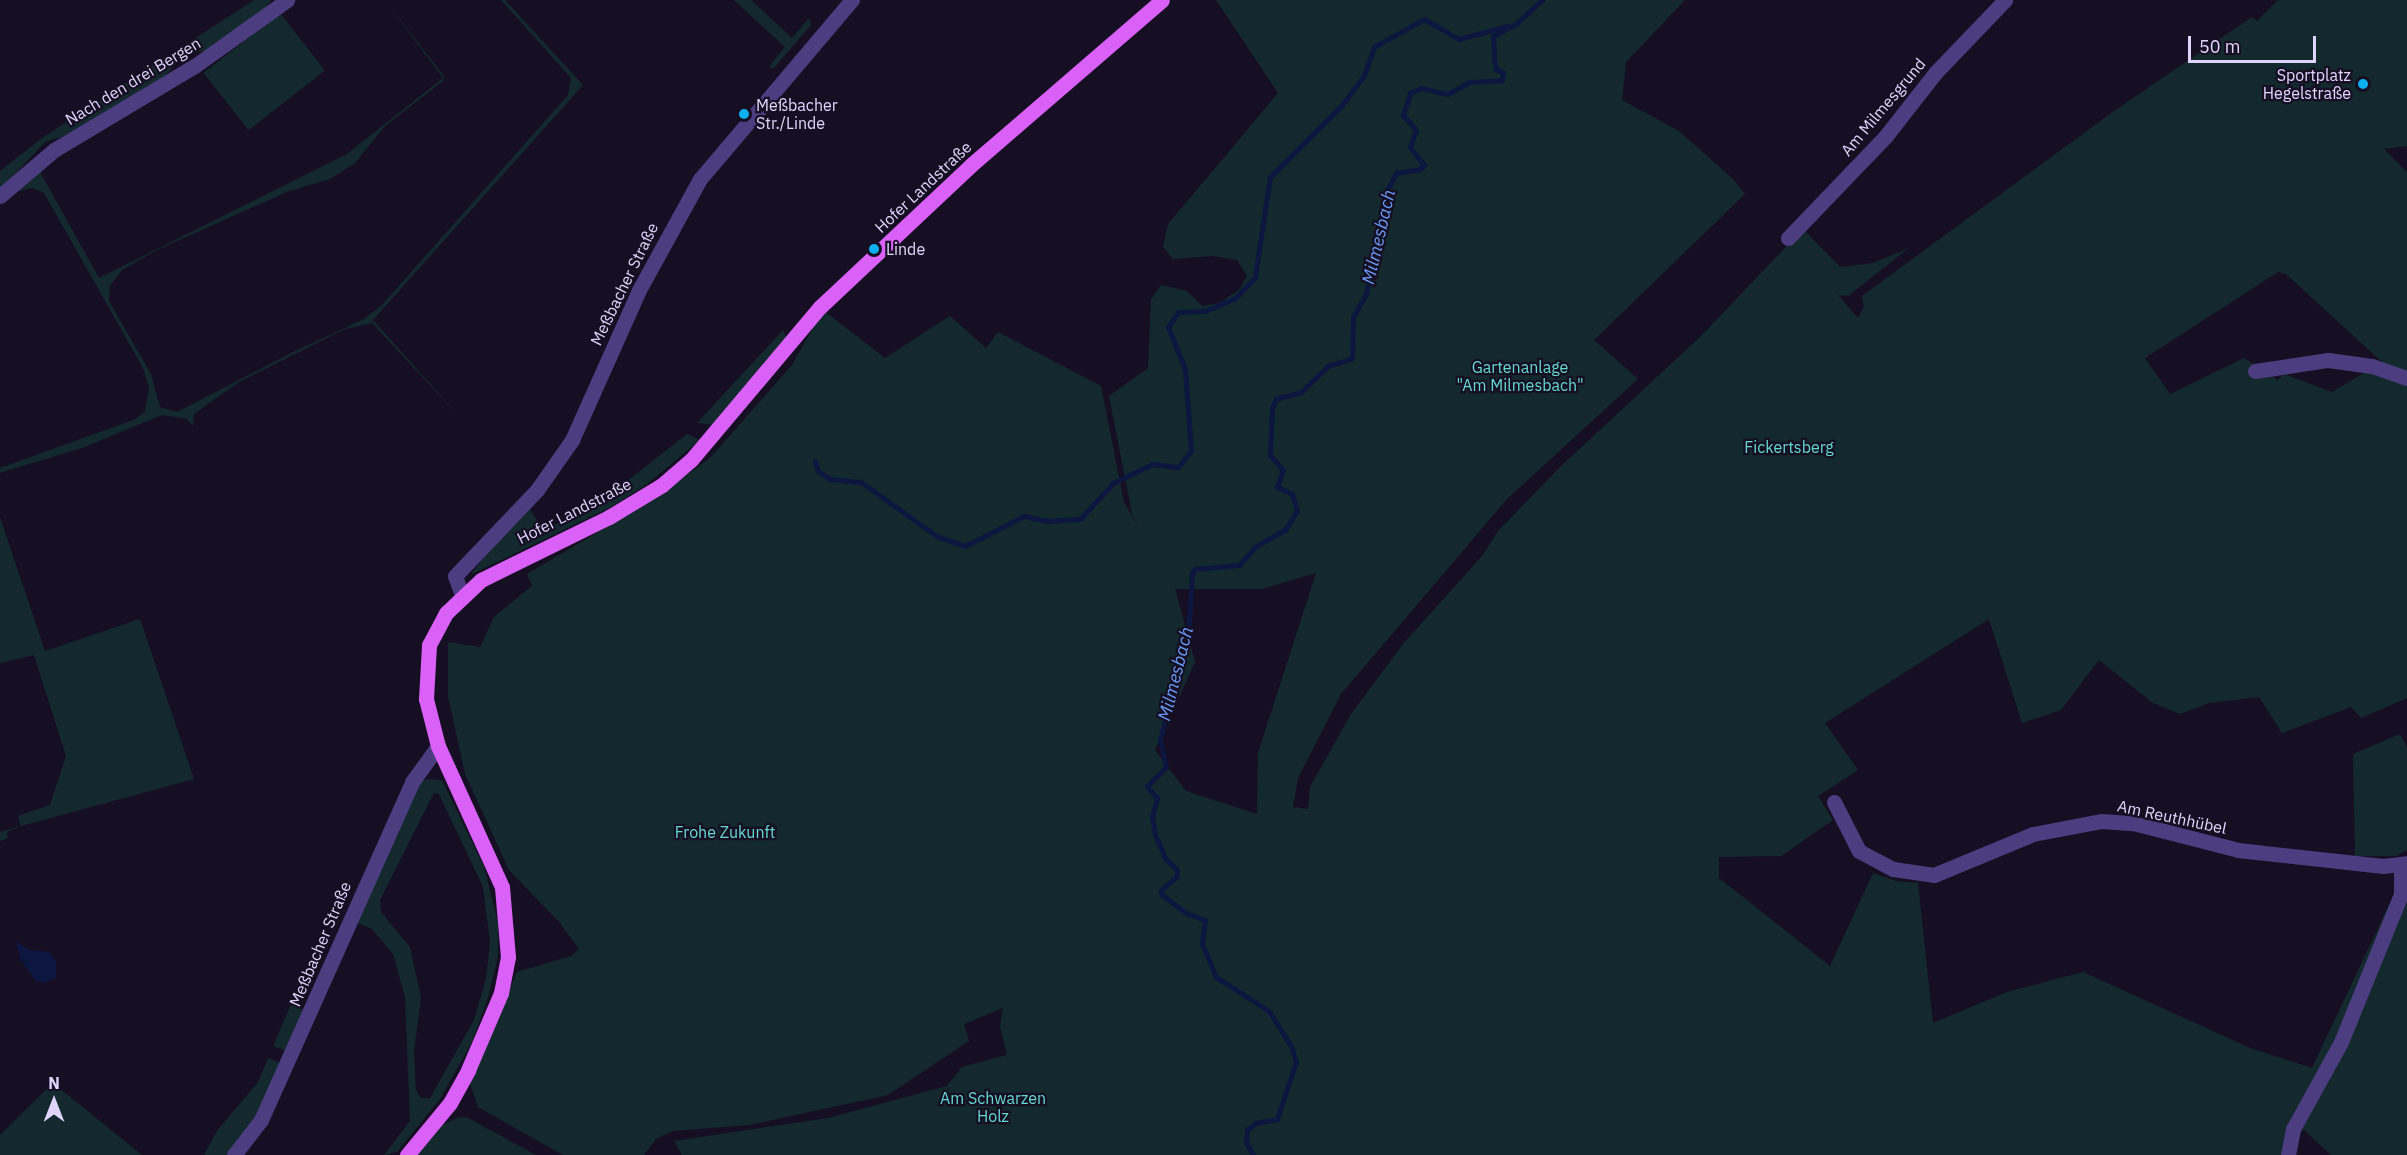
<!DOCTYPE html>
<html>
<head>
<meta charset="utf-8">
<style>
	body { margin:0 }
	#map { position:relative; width:2407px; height:1155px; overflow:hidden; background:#160f23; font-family:"IBM Plex Sans",sans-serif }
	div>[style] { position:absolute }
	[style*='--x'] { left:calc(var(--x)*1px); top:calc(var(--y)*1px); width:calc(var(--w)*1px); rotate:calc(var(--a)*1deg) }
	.green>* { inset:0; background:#13292d; transform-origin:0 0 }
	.water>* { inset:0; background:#0c163f }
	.stream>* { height:5px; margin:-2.5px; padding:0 2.5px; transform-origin:2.5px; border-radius:2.5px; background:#0c163f }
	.minor>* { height:15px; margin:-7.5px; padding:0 7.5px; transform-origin:7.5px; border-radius:7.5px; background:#4c3d80 }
	.major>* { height:15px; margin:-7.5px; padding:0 7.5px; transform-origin:7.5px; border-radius:7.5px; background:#da61f7 }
	.dots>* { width:16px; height:16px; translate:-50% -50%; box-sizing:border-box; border:3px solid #160f23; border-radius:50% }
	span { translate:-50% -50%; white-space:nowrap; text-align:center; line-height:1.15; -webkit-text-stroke:4.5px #160f23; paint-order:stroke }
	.poi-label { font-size:16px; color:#e0d4fd }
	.right { translate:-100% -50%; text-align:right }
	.left { translate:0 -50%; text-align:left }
	.street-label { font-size:16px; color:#e0d4fd }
	.park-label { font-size:16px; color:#63d9d1 }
	.water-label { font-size:18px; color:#679af7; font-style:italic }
	.north { position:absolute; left:24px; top:1071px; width:60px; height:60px; -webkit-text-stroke:4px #160f23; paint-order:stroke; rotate:0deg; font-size:16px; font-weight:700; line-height:24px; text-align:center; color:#e0d4fd }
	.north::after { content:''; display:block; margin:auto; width:21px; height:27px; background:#e0d4fd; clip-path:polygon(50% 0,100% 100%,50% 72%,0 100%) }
	.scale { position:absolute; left:2188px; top:36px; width:128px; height:27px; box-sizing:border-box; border:3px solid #e0d4fd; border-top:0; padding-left:8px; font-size:18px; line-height:21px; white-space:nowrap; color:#e0d4fd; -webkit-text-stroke:4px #160f23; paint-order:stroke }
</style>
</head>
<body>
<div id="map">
	<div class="green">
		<i style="clip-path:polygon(254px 0,271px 0,261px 13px,214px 49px,184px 55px,165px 76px,64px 136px,45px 142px,0 190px,0 171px,42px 138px)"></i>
		<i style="clip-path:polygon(385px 0,444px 76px,444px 78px,443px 81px,384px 127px,355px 163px,330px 179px,289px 191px,157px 250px,122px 270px,110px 286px,109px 301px,151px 374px,160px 407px,177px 412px,291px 353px,364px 319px,382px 305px,568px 95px,571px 78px,501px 0,505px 0,583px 85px,373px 320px,465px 423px,372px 323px,345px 329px,239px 382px,194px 414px,193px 426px,187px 419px,162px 415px,82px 448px,0 473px,0 468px,136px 419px,145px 411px,149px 388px,143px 368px,44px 193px,32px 188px,19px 191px,0 203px,0 200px,39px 170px,99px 278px,347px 154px,443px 78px)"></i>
		<i style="clip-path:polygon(734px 0,751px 0,792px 38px,809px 18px,811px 25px,773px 69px,769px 66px,785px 47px)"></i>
		<i style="clip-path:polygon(evenodd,1216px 0,1685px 0,1626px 62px,1622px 100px,1679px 131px,1734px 180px,1745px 194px,1594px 340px,1638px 379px,1507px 499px,1341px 694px,1298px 778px,1293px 807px,1308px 809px,1310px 787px,1351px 714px,1403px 644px,1482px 556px,1498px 531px,1559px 468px,1701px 336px,1803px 229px,1840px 267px,1873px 263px,1909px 248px,1848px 296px,1838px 295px,1858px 318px,1864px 307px,1862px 296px,2114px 111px,2252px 17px,2257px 21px,2278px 0,2407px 0,2407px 146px,2384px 149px,2407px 172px,2407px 698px,2361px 718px,2351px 707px,2282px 733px,2259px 697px,2209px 703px,2180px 714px,2153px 703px,2099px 660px,2061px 710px,2022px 723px,1989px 619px,1825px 723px,1858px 770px,1818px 796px,1833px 820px,1781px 856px,1719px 857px,1719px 878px,1830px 966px,1873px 873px,1896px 881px,1918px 883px,1933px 1023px,2007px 992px,2083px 972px,2250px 1048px,2312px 1068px,2395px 892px,2407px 900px,2407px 1155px,2331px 1155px,2304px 1130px,2287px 1135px,2282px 1155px,682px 1155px,674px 1141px,828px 1118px,947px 1086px,962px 1067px,1007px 1055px,1000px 1027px,1003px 1008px,964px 1024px,969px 1041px,888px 1095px,749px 1125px,673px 1131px,656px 1139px,644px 1155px,563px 1155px,478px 1107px,470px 1084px,517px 972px,571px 956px,579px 949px,560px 923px,509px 870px,465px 774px,448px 696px,448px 642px,480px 647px,494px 617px,532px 586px,527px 574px,652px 500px,710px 458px,792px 365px,823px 310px,885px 358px,950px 316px,986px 348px,998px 332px,1101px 386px,1124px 502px,1139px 528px,1132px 514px,1109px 396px,1148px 368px,1151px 299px,1161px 285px,1187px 291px,1202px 306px,1219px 303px,1240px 289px,1247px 275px,1237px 260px,1213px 256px,1173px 259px,1163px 247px,1168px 224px,1278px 93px,1216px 0,2278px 272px,2286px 274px,2382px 362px,2332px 392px,2284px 374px,2278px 380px,2244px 358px,2170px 394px,2145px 358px,2278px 272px,1216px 0,1316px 573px,1258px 753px,1257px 814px,1186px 791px,1155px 750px,1195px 662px,1175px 589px,1262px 589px,1316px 573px)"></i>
		<i style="left:280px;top:13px;width:73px;height:97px;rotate:52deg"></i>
		<i style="clip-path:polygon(783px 330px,786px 337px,714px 425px,697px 423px)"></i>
		<i style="clip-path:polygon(687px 434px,700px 440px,646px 485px,611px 507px,470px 575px,571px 448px,576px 449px,530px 510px,544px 530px,604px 499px)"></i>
		<i style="clip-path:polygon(0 517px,45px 651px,140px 619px,194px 779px,21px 826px,7px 832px,8px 838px,0 841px,0 832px,21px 826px,18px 816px,50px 805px,66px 756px,34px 655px,0 663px)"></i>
		<i style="clip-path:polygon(2400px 734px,2407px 747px,2407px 850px,2396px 856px,2355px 856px,2353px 754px)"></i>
		<i style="clip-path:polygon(evenodd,429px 779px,442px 780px,484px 867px,498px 923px,498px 956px,488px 998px,472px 1042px,440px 1099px,397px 1152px,384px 1155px,410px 1121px,405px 997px,393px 954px,372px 929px,355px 922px,420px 781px,429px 779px,434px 793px,439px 794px,483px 887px,490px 942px,486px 979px,474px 1020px,430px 1098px,421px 1098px,416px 1090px,414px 1051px,421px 998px,410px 947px,381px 912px,380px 900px,434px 793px)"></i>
		<i style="clip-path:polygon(292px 1002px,302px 1006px,303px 1014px,290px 1052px,273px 1046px)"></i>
		<i style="clip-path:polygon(268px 1058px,283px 1064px,277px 1083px,229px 1155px,204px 1155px,217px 1131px,258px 1082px)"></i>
		<i style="clip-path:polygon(53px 1083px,142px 1155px,0 1155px,0 1135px)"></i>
		<i style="clip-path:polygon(459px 1117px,468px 1118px,536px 1155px,414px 1155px,442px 1125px)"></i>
	</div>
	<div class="water">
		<i style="clip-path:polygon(16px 941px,29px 950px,49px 952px,56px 961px,56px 978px,44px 983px,36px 981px,20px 959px)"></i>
	</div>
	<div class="stream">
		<i style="--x:815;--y:461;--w:10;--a:73"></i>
		<i style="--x:818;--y:471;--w:14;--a:34"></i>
		<i style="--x:830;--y:479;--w:31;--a:6"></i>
		<i style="--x:861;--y:482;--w:95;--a:35.5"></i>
		<i style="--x:938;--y:537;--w:28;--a:18"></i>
		<i style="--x:965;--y:546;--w:66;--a:-27"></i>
		<i style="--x:1024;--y:516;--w:25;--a:12"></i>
		<i style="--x:1048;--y:521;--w:32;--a:-4"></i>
		<i style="--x:1080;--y:519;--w:49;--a:-47.5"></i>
		<i style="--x:1113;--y:483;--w:43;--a:-26"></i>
		<i style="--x:1152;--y:464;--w:26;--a:7"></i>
		<i style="--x:1178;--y:467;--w:21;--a:-51"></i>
		<i style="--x:1191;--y:451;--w:82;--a:-94.2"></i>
		<i style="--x:1185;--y:369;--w:45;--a:-112"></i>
		<i style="--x:1168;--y:327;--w:18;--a:-56"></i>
		<i style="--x:1178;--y:312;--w:27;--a:-2"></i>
		<i style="--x:1205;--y:311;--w:33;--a:-23"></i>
		<i style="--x:1235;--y:298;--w:29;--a:-46"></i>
		<i style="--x:1255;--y:277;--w:101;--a:-81.5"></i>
		<i style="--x:1270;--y:177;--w:100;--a:-45"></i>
		<i style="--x:1341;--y:106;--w:38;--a:-53"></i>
		<i style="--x:1364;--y:76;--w:31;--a:-71"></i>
		<i style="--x:1374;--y:47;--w:57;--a:-29.2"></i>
		<i style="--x:1424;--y:19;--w:40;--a:29.7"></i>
		<i style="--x:1459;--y:39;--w:50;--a:-15.2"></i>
		<i style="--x:1253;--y:1155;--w:15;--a:-118"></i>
		<i style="--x:1246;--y:1142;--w:12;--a:-85"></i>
		<i style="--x:1247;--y:1130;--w:11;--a:-41"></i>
		<i style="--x:1255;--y:1123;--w:22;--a:-10"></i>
		<i style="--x:1277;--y:1119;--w:60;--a:-71.6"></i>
		<i style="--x:1296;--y:1062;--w:17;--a:-107"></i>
		<i style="--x:1291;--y:1046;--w:41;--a:-122.2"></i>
		<i style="--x:1269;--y:1011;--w:63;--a:-147.3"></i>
		<i style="--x:1216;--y:977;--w:36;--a:-113"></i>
		<i style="--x:1202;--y:944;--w:24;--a:-83"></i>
		<i style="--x:1205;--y:920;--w:20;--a:-160"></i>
		<i style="--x:1186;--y:913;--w:30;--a:-143"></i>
		<i style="--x:1162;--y:895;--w:5;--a:-101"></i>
		<i style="--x:1161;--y:890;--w:21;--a:-41"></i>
		<i style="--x:1177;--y:876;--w:6;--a:-90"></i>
		<i style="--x:1177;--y:870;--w:17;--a:-135"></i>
		<i style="--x:1165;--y:858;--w:25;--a:-113"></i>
		<i style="--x:1155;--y:835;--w:18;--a:-99"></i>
		<i style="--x:1152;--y:817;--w:20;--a:-75"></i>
		<i style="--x:1157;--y:798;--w:16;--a:-130"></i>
		<i style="--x:1147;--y:786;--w:27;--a:-45"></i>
		<i style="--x:1166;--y:767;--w:29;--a:-102"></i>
		<i style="--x:1160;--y:739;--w:106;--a:-74.6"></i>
		<i style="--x:1188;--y:637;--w:64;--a:-86.4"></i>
		<i style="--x:1192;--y:573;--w:5;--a:-53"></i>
		<i style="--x:1195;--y:569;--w:44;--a:-5.2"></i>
		<i style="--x:1239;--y:565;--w:24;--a:-48"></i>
		<i style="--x:1255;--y:547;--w:34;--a:-30"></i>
		<i style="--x:1285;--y:530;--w:22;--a:-58"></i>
		<i style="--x:1297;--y:511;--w:18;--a:-106"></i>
		<i style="--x:1292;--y:494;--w:17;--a:-155"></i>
		<i style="--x:1277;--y:487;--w:18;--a:-71"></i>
		<i style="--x:1283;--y:470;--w:20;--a:-131"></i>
		<i style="--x:1270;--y:455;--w:47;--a:-87.6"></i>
		<i style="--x:1272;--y:408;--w:10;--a:-66"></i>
		<i style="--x:1276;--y:399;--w:26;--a:-16"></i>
		<i style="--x:1301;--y:392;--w:37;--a:-44"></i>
		<i style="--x:1328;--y:366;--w:25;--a:-18"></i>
		<i style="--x:1352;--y:358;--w:41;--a:-88.6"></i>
		<i style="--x:1353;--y:317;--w:26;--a:-61"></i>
		<i style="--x:1366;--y:294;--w:102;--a:-79.2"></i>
		<i style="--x:1385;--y:194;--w:24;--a:-62"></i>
		<i style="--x:1396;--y:173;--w:24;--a:-9"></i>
		<i style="--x:1420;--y:169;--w:6;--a:-45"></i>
		<i style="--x:1424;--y:165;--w:23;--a:-128"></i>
		<i style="--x:1410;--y:147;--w:18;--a:-71"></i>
		<i style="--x:1416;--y:130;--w:20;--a:-131"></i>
		<i style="--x:1403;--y:115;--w:23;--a:-72"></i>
		<i style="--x:1410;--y:93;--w:12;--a:-24"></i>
		<i style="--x:1421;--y:88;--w:28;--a:13"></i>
		<i style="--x:1448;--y:94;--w:24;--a:-30"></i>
		<i style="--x:1469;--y:82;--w:33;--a:-3"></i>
		<i style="--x:1502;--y:80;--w:7;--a:-82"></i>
		<i style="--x:1503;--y:73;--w:8;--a:-150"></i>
		<i style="--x:1496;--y:69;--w:10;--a:-101"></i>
		<i style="--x:1494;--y:59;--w:23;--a:-92"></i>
		<i style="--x:1493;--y:36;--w:27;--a:-28"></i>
		<i style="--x:1517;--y:23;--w:34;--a:-43"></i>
	</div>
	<div class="minor">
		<i style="--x:0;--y:196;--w:71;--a:-40.4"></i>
		<i style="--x:54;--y:150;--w:165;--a:-30.9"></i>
		<i style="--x:196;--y:65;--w:112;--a:-35.5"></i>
		<i style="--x:1788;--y:238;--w:140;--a:-46.2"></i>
		<i style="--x:1885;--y:137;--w:83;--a:-51.9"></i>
		<i style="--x:1936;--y:72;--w:100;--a:-46.2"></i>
		<i style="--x:2255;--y:371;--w:74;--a:-8.6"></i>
		<i style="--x:2328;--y:360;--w:44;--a:7.8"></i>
		<i style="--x:2372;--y:366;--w:37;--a:19"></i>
		<i style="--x:462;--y:595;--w:20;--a:-110"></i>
		<i style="--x:455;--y:576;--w:119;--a:-46.4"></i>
		<i style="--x:537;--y:490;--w:61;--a:-55"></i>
		<i style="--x:572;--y:440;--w:164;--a:-65.9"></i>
		<i style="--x:639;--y:290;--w:127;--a:-61.2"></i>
		<i style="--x:700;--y:179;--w:235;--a:-49.7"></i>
		<i style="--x:1834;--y:802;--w:55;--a:63"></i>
		<i style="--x:1859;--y:851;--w:38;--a:28"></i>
		<i style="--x:1893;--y:869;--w:41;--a:8.3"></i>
		<i style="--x:1934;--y:875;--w:107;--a:-22.5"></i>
		<i style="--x:2033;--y:834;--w:69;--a:-10.8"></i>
		<i style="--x:2101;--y:821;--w:32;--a:4"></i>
		<i style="--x:2133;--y:823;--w:108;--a:14.4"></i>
		<i style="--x:2238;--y:850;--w:146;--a:6.3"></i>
		<i style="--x:2383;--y:866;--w:24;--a:-7"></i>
		<i style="--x:234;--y:1155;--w:44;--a:-52.4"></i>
		<i style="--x:261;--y:1120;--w:370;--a:-65.9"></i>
		<i style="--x:412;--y:782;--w:44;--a:-54.2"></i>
		<i style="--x:2288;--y:1155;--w:26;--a:-79"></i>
		<i style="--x:2293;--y:1129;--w:99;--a:-61.1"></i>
		<i style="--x:2341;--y:1042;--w:160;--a:-67.9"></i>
		<i style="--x:2401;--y:894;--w:30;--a:-90"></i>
	</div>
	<div class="major">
		<i style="--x:407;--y:1155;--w:67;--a:-50.4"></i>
		<i style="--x:450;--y:1103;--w:38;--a:-61"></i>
		<i style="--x:468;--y:1070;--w:84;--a:-66.8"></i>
		<i style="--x:501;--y:993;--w:37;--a:-79"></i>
		<i style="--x:508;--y:957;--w:70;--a:-94.9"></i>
		<i style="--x:502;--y:887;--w:155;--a:-114.4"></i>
		<i style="--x:438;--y:746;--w:49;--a:-104.3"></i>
		<i style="--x:426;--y:699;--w:54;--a:-86.8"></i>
		<i style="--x:429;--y:645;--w:36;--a:-62"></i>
		<i style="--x:446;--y:613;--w:48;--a:-43.3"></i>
		<i style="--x:481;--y:580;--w:143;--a:-26.2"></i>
		<i style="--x:609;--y:517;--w:62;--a:-31.1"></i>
		<i style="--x:662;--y:485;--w:38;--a:-41"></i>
		<i style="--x:691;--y:460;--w:200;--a:-49.9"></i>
		<i style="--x:820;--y:307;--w:207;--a:-43.2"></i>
		<i style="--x:971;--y:165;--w:252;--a:-40.8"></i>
	</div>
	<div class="dots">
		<i style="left:2363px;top:84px;background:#0caff0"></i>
		<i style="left:744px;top:114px;background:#0caff0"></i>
		<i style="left:874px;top:249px;background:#0caff0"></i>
	</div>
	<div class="poi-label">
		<span class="right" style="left:2351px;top:84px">Sportplatz<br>Hegelstraße</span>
		<span class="left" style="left:756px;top:114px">Meßbacher<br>Str./Linde</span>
		<span class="left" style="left:886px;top:249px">Linde</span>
	</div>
	<div class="street-label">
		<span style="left:133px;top:81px;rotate:-31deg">Nach den drei Bergen</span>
		<span style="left:1883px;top:107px;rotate:-50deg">Am Milmesgrund</span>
		<span style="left:923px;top:187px;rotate:-43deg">Hofer Landstraße</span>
		<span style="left:624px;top:284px;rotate:-64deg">Meßbacher Straße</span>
		<span style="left:574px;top:511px;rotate:-27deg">Hofer Landstraße</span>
		<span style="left:2172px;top:817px;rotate:12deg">Am Reuthhübel</span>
		<span style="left:320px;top:944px;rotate:-67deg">Meßbacher Straße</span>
	</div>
	<div class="park-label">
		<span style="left:1520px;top:376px">Gartenanlage<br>"Am Milmesbach"</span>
		<span style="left:1789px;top:447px">Fickertsberg</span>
		<span style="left:725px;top:832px">Frohe Zukunft</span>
		<span style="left:993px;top:1107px">Am Schwarzen<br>Holz</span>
	</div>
	<div class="water-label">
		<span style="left:1379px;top:237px;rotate:-77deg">Milmesbach</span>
		<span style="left:1176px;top:674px;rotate:-76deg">Milmesbach</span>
	</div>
	<div class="north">N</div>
	<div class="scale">50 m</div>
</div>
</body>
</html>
